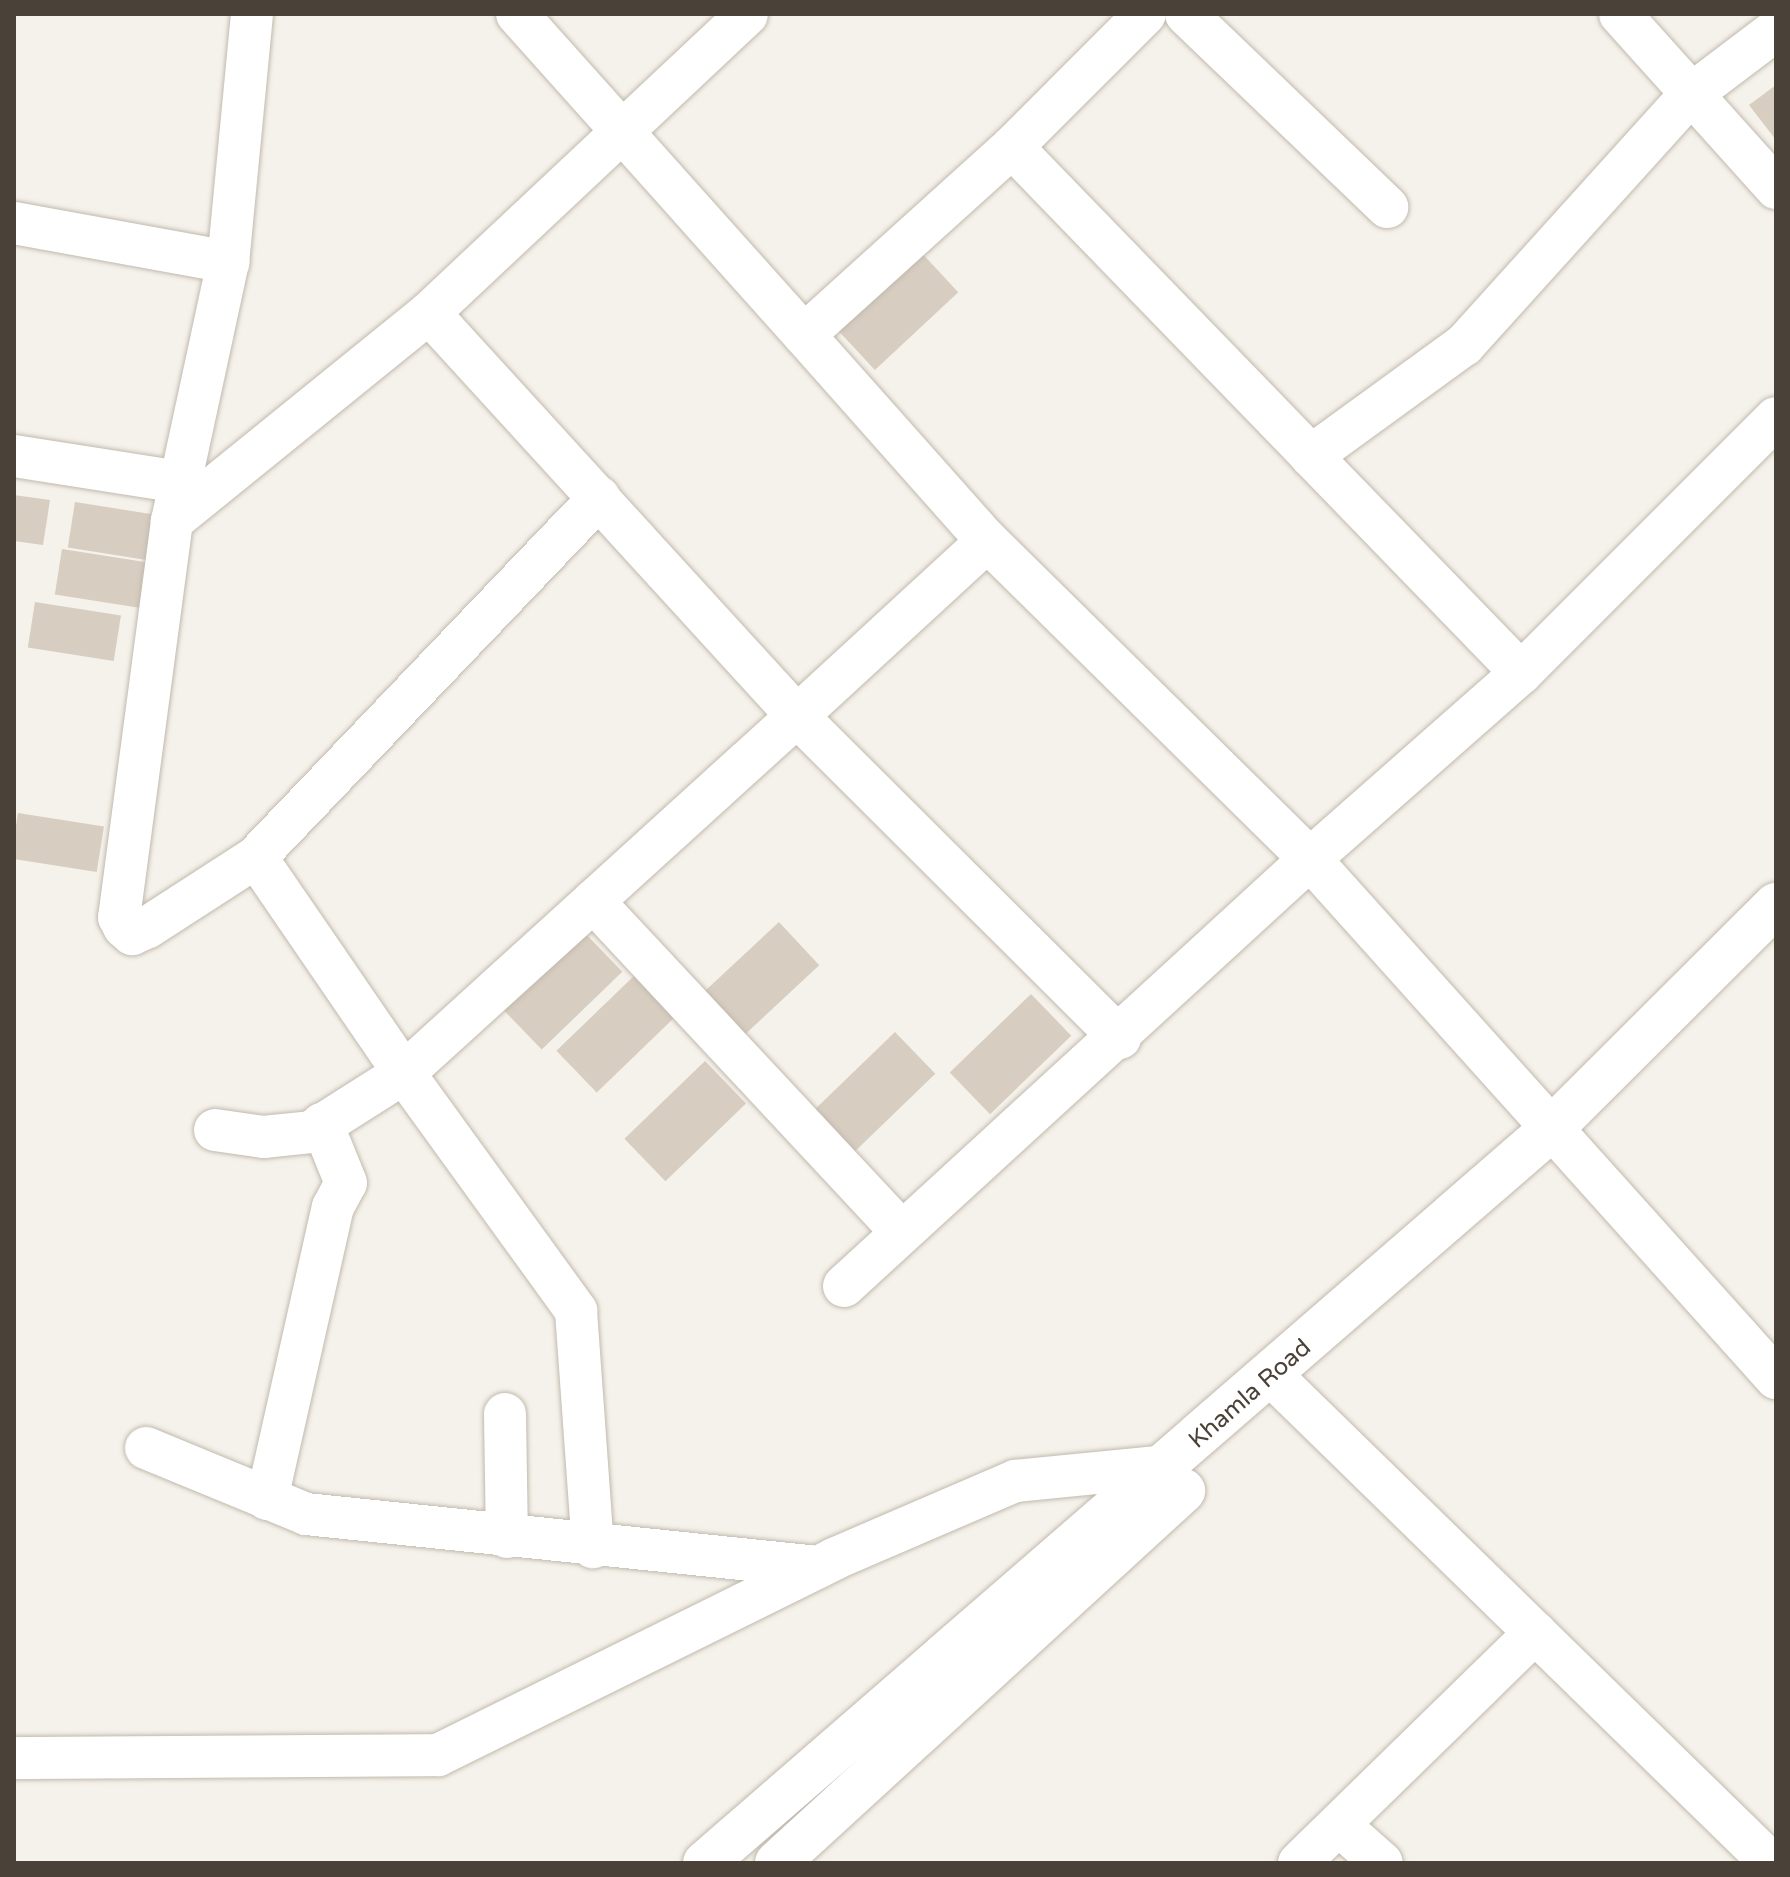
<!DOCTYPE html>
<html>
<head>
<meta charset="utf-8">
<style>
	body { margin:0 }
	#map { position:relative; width:1790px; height:1877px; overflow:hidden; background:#f5f2eb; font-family:"Varela Round",sans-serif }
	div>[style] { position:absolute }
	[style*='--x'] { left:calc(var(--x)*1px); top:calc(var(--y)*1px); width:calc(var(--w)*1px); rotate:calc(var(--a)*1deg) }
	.building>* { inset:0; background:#d7cdc0; transform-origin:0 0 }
	.roads { filter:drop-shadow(0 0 2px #c1b9ad) drop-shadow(0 0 2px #c1b9ad) }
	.minor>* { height:42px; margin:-21px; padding:0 21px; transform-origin:21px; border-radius:21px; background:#fff }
	.tertiary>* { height:44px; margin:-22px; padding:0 22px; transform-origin:22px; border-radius:22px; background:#fff }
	span { translate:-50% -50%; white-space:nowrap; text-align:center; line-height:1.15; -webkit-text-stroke:6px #fff; paint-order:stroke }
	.street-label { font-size:24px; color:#4a4238 }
	.frame { position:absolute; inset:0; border:16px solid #4a4238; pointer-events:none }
</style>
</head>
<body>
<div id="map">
	<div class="building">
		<i style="clip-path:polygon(1776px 85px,1776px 140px,1749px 105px)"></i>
		<i style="left:918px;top:249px;width:59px;height:114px;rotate:47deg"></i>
		<i style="clip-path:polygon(14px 495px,50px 500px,43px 545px,14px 541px)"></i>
		<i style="left:75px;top:502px;width:86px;height:46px;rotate:9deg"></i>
		<i style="left:62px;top:549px;width:87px;height:46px;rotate:9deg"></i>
		<i style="left:35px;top:602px;width:87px;height:46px;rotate:9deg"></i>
		<i style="left:18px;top:813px;width:87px;height:46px;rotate:9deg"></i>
		<i style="left:779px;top:922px;width:59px;height:113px;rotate:47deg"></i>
		<i style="left:582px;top:930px;width:58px;height:112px;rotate:46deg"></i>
		<i style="left:637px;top:973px;width:58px;height:112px;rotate:46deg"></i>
		<i style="left:1031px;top:994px;width:58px;height:113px;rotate:46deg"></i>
		<i style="left:895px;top:1032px;width:58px;height:113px;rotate:46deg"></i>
		<i style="left:705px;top:1061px;width:59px;height:112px;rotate:46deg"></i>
	</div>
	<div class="roads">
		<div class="minor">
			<i style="--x:252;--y:14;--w:249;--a:95.5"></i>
			<i style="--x:228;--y:262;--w:265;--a:102.2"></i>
			<i style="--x:172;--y:521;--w:400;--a:97.6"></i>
			<i style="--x:119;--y:917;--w:11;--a:63"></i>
			<i style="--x:124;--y:927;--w:11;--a:41"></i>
			<i style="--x:132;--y:934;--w:17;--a:-24"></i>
			<i style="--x:148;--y:927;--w:129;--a:-32.9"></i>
			<i style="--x:256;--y:857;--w:497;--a:-46.3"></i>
			<i style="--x:517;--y:14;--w:431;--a:48.2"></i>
			<i style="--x:1186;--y:14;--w:279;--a:43.8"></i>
			<i style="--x:1620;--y:14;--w:234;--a:48.1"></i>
			<i style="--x:1012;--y:147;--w:188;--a:-45"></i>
			<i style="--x:14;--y:223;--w:218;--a:10.3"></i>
			<i style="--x:429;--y:313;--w:546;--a:47.6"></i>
			<i style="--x:797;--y:716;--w:258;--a:-42.6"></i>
			<i style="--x:1776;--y:418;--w:361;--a:135"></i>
			<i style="--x:1521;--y:673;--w:281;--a:138.6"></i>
			<i style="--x:1310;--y:859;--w:698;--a:48.08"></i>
			<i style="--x:14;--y:456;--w:168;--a:8.9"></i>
			<i style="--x:1311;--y:456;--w:302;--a:45.9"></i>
			<i style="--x:172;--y:521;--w:331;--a:-39"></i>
			<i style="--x:429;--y:313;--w:436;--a:-43.2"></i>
			<i style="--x:256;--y:857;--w:262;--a:55.6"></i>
			<i style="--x:404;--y:1073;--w:531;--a:-42.25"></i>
			<i style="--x:797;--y:716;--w:456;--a:44.9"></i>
			<i style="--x:593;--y:901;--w:449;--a:47"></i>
			<i style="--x:215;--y:1130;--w:49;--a:8.3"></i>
			<i style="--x:263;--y:1137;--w:48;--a:-5.9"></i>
			<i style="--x:311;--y:1132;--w:110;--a:-32.4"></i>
			<i style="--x:404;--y:1073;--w:294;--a:54.1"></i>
			<i style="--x:576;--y:1311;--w:237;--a:85.9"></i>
			<i style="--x:844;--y:1286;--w:632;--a:-42.5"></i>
			<i style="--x:1310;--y:859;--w:453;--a:-135.4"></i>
			<i style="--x:987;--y:541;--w:276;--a:-131.6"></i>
			<i style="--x:804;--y:335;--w:280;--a:-42.1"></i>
			<i style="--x:1012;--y:147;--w:430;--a:45.9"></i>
			<i style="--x:1311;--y:456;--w:189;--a:-36"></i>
			<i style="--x:1464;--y:345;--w:337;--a:-47.9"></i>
			<i style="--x:1690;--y:95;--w:108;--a:-37.1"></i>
			<i style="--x:1272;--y:1376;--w:697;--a:44.3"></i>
			<i style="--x:505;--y:1414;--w:123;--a:89.1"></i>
			<i style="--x:146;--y:1448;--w:173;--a:22.4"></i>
			<i style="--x:306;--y:1514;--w:515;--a:5.91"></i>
			<i style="--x:267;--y:1499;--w:299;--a:-77.3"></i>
			<i style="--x:333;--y:1207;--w:27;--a:-62"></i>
			<i style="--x:346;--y:1183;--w:64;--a:-112.1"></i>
			<i style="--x:14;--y:1758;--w:424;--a:-0.4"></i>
			<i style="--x:438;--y:1755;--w:442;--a:-26.3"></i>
			<i style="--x:834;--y:1559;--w:197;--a:-23.3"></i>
			<i style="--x:1015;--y:1481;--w:154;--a:-5.6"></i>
			<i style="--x:1339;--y:1825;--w:57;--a:41.5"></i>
			<i style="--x:1299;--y:1863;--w:330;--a:-44.3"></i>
		</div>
		<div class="tertiary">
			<i style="--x:705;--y:1863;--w:1116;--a:-40.93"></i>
			<i style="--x:1548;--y:1132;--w:322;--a:-44.9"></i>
			<i style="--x:777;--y:1863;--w:551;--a:-42.5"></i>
		</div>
	</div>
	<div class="street-label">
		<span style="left:1250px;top:1394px;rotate:-41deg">Khamla Road</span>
	</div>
	<div class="frame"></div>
</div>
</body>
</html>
